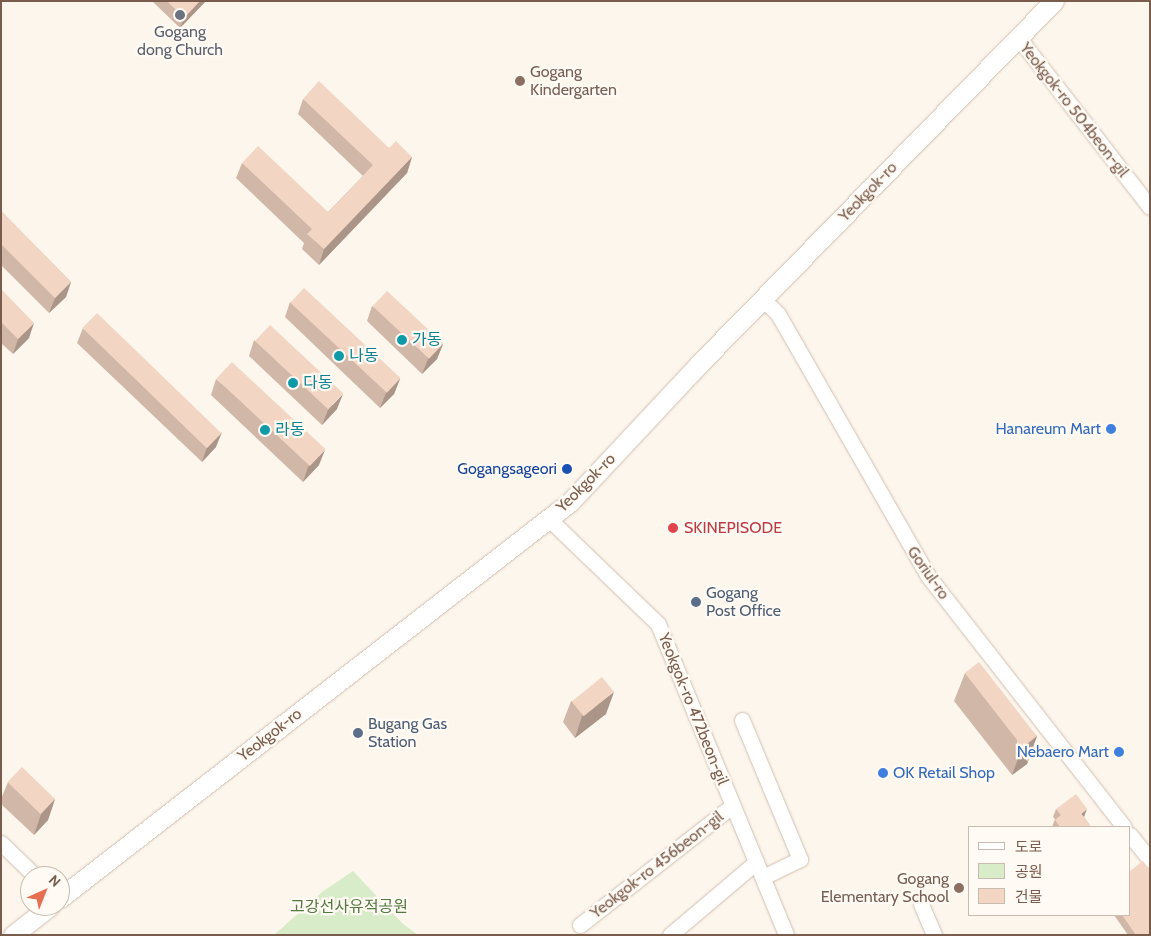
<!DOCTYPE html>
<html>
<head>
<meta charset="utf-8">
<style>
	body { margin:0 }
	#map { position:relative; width:1151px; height:936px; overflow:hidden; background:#fdf6ec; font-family:Cabin,"Noto Sans KR",sans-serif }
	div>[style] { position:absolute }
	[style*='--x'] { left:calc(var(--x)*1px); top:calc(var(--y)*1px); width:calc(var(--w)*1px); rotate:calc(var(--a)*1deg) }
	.green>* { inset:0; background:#d8ecc9 }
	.roads { filter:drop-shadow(0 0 1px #d1beb0) drop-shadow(0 0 1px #d1beb0) }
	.minor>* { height:15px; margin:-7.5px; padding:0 7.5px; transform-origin:7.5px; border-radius:7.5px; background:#fff }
	.tertiary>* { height:19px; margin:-9.5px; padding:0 9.5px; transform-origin:9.5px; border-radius:9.5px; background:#fff }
	.wall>* { inset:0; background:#d1b7a8 }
	.shaded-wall>* { inset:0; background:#aa9588 }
	.building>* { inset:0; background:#f3d5c3; transform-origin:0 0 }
	.dots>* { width:14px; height:14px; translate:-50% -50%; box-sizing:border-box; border:2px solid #fffaf3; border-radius:50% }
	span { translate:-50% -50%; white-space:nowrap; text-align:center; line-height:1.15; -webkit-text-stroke:4.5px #fffaf3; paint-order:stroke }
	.worship-label { font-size:16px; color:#5b616d }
	.education-label { font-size:16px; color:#785e54 }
	.left { translate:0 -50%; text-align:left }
	.right { translate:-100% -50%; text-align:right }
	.street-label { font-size:16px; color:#7a5c4d }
	.culture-label { font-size:16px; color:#0d838f }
	.shop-label { font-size:16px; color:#366cbe }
	.transit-label { font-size:16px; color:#164399 }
	.health-label { font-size:16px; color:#be3a42 }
	.service-label { font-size:16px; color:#4e5e75 }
	.park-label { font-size:16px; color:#537a41 }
	.frame { position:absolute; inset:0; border:2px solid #7a5c4d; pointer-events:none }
	.legend { position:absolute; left:968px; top:826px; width:162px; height:90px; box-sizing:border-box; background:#fffaf3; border:1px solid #cabbb1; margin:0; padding:6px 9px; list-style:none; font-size:15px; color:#7a5c4d }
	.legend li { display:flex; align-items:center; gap:10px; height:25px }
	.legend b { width:25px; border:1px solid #cabbb1 }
	.north { position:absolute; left:20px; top:866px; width:50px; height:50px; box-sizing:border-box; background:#fffaf3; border:1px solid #cabbb1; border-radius:50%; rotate:44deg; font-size:14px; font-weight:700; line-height:20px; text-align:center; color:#7a5c4d }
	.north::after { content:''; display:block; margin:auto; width:18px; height:22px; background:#e76f51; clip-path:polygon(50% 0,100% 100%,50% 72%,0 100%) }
</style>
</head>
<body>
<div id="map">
	<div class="green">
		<i style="clip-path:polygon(353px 871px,402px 923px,418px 935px,274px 935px,322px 892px)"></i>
	</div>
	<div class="roads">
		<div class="minor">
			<i style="--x:1018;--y:37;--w:215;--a:52.2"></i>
			<i style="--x:763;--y:299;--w:21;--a:45"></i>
			<i style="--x:778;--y:314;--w:302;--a:60.2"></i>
			<i style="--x:928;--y:576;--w:318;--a:52"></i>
			<i style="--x:549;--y:519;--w:151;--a:43.9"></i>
			<i style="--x:658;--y:624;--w:336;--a:67.6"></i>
			<i style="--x:742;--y:720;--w:151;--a:67.4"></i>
			<i style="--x:800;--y:859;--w:41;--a:154.1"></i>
			<i style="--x:1130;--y:835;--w:32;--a:51"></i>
			<i style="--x:1;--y:843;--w:47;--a:44.1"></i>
			<i style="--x:921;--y:904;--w:34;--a:67"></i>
			<i style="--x:580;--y:925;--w:194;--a:-38.1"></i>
			<i style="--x:670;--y:935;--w:113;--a:-40.3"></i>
		</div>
		<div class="tertiary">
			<i style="--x:60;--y:898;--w:646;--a:-37.83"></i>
			<i style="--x:570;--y:502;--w:187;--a:-46.9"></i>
			<i style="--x:698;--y:365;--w:509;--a:-45.64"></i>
			<i style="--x:13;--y:935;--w:47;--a:-38.1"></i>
		</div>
	</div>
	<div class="wall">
		<i style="clip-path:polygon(152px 1px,206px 1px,180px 28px)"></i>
		<i style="clip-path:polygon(303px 99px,389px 148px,412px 157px,407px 173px,319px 265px,302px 249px,304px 243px,236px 178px,242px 163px,328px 212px,363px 176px,298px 114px)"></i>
		<i style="clip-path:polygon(1px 211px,71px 282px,66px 297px,49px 313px,1px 265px)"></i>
		<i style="clip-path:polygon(1px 289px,29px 338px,13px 354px,1px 343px)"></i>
		<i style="clip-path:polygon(290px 302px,400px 379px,394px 394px,380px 408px,285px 317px)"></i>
		<i style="clip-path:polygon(372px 306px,443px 344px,437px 359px,422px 374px,367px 321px)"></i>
		<i style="clip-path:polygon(83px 328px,216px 447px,202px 462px,77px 343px)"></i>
		<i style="clip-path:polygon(254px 340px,337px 409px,322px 425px,249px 356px)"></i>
		<i style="clip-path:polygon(216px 379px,319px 465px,303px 482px,211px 395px)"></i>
		<i style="clip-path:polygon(965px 673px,1037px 736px,1027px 764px,1012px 775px,954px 701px)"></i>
		<i style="clip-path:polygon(571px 701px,606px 714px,575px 738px,563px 722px)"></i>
		<i style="clip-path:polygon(8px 782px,55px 799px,48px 820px,34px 835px,1px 804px,1px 799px)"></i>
		<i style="clip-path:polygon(1056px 809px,1084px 817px,1091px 827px,1052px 827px,1055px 819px,1053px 817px)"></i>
		<i style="clip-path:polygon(1114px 915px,1130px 915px,1150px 935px,1128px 935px)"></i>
	</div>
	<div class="shaded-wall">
		<i style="clip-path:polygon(200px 1px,206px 1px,180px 28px,184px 18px)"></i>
		<i style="clip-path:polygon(412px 157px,407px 173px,319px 265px,324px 249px)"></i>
		<i style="clip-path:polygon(71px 282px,66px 297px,49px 313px,55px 298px)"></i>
		<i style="clip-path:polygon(34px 323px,29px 338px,13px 354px,18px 339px)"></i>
		<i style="clip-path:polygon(443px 344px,437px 359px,422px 374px,428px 359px)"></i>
		<i style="clip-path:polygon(400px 379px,394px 394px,380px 408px,386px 393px)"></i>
		<i style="clip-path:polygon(343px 394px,337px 409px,322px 425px,328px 410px)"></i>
		<i style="clip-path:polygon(222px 432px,216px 447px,202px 462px,207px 447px)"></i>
		<i style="clip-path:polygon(325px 450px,319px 465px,303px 482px,308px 467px)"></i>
		<i style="clip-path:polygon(614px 692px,606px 714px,575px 738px,582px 716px)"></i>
		<i style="clip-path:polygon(1037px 736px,1027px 764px,1012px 775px,1022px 748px)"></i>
		<i style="clip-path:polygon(55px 799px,48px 820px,34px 835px,41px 814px)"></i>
		<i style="clip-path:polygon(1087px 809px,1084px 817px,1081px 814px)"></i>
	</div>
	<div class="building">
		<i style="clip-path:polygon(167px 1px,200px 1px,184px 18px)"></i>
		<i style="clip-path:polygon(319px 81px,389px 148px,396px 141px,412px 157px,324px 249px,307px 234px,312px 229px,242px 163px,258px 146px,328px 212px,347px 193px,373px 165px,303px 99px)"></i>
		<i style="clip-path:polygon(1px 211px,71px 282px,55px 298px,1px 244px)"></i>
		<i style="left:304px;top:288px;width:132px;height:20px;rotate:43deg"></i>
		<i style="clip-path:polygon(1px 289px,34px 323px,18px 339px,1px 322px)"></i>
		<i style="left:387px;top:291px;width:77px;height:21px;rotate:43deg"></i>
		<i style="left:97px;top:313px;width:173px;height:21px;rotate:44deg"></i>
		<i style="left:270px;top:325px;width:100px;height:22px;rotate:43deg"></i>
		<i style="left:232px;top:362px;width:128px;height:23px;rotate:43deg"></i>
		<i style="left:979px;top:662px;width:94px;height:18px;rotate:52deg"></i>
		<i style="left:602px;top:677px;width:19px;height:39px;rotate:51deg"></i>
		<i style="left:22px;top:767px;width:46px;height:21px;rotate:44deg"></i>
		<i style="clip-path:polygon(1076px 794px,1087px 809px,1081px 814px,1091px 827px,1060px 827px,1055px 820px,1061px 815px,1056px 809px)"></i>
		<i style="clip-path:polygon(1143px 861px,1150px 870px,1150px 935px,1136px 935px,1122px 915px,1130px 915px,1130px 871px)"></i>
	</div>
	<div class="dots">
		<i style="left:180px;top:15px;background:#6b7280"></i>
		<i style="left:520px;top:81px;background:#8d6e63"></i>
		<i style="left:402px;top:340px;background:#0f9aa8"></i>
		<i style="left:339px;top:356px;background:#0f9aa8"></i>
		<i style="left:293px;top:383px;background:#0f9aa8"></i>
		<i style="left:1111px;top:429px;background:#3f7fe0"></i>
		<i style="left:265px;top:430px;background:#0f9aa8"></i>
		<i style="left:567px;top:469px;background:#1a4fb4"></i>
		<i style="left:673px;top:528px;background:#e0444e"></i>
		<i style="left:696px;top:602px;background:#5c6f8a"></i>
		<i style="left:358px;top:733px;background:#5c6f8a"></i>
		<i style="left:1119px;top:752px;background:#3f7fe0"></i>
		<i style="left:883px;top:773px;background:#3f7fe0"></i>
		<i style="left:959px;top:888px;background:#8d6e63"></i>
	</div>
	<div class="worship-label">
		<span style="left:180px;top:41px">Gogang<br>dong Church</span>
	</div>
	<div class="education-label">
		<span class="left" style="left:530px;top:81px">Gogang<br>Kindergarten</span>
		<span class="right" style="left:949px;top:888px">Gogang<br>Elementary School</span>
	</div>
	<div class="street-label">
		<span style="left:1074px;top:110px;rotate:52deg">Yeokgok-ro 504beon-gil</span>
		<span style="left:868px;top:192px;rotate:-46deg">Yeokgok-ro</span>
		<span style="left:586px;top:483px;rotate:-45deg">Yeokgok-ro</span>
		<span style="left:928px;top:573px;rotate:55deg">Goriul-ro</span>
		<span style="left:693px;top:709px;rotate:68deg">Yeokgok-ro 472beon-gil</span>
		<span style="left:270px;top:735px;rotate:-38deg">Yeokgok-ro</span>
		<span style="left:657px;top:865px;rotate:-38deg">Yeokgok-ro 456beon-gil</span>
	</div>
	<div class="culture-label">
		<span class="left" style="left:412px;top:340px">가동</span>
		<span class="left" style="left:349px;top:356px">나동</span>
		<span class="left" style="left:303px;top:383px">다동</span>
		<span class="left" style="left:275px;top:430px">라동</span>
	</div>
	<div class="shop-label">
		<span class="right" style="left:1101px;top:429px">Hanareum Mart</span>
		<span class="right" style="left:1109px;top:752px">Nebaero Mart</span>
		<span class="left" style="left:893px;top:773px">OK Retail Shop</span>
	</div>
	<div class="transit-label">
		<span class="right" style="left:557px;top:469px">Gogangsageori</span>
	</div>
	<div class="health-label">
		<span class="left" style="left:684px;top:528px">SKINEPISODE</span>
	</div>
	<div class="service-label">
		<span class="left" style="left:706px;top:602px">Gogang<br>Post Office</span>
		<span class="left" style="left:368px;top:733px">Bugang Gas<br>Station</span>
	</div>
	<div class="park-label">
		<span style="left:349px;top:907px">고강선사유적공원</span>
	</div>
	<div class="frame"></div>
	<ul class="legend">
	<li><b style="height:6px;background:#fff"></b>도로</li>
	<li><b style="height:14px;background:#d8ecc9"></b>공원</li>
	<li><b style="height:14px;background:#f3d5c3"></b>건물</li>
	</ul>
	<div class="north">N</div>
</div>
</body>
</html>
